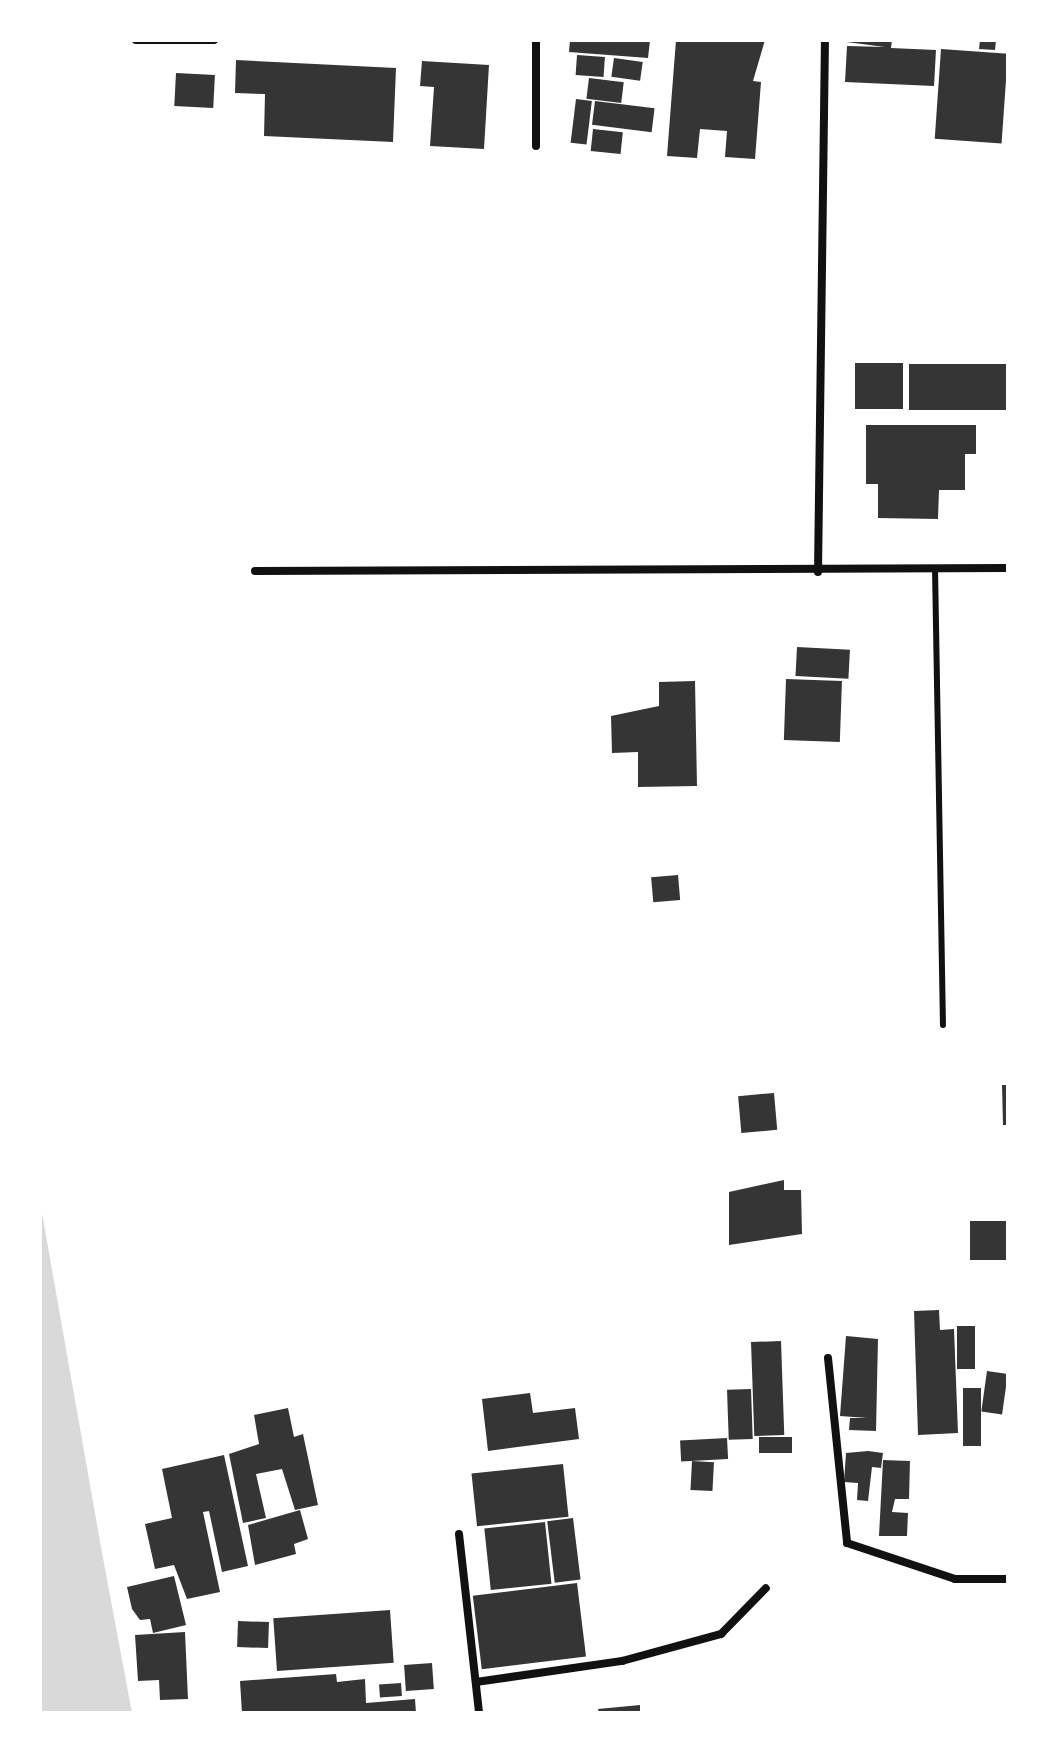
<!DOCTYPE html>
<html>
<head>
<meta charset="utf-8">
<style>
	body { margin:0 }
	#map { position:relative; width:1048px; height:1753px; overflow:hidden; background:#fff; font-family:"Asap Condensed",sans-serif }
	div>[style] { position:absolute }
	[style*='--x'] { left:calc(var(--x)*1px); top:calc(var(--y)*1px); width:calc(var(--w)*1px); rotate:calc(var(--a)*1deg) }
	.water>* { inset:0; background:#d9d9d9 }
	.building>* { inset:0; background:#353535; transform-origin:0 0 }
	.service>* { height:6px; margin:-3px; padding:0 3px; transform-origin:3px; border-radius:3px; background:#111 }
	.minor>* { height:8px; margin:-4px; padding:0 4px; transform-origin:4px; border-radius:4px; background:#111 }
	span { translate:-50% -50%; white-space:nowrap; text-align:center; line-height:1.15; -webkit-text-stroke:7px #fff; paint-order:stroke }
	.frame { position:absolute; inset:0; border:42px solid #fff; pointer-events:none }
</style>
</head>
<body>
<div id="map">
	<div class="water">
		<i style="clip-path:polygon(40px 1202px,101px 1547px,132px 1713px,40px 1713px)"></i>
	</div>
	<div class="building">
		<i style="clip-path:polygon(570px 40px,650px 40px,648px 58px,569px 52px)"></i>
		<i style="clip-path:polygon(676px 40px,765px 40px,753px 81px,761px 82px,755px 159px,725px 157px,727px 131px,700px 129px,697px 158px,667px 156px)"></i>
		<i style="clip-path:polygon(831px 40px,892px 40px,891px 48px,936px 50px,934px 86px,845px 82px,847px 46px,885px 47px)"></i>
		<i style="clip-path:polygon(980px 40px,996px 40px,995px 50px,979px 49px)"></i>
		<i style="left:941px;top:49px;width:67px;height:90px;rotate:4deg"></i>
		<i style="left:577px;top:55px;width:28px;height:20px;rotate:4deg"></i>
		<i style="left:614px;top:58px;width:29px;height:19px;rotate:8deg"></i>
		<i style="clip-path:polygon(236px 60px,396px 68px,393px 142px,264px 136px,265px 94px,235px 93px)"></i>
		<i style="clip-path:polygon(422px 61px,489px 65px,484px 149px,430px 146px,434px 87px,420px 86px)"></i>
		<i style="left:176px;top:73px;width:39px;height:33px;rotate:3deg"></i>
		<i style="left:589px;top:78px;width:35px;height:21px;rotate:7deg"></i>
		<i style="left:576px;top:99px;width:16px;height:44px;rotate:7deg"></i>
		<i style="left:595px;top:101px;width:60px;height:24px;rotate:7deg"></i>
		<i style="left:593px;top:129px;width:30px;height:22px;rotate:6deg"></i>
		<i style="left:855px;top:363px;width:48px;height:46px"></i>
		<i style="left:909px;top:364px;width:99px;height:46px"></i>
		<i style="clip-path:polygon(866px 425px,976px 425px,976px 454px,965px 454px,965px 490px,939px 490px,938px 519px,878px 518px,878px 484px,866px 484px)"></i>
		<i style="left:797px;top:647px;width:53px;height:29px;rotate:3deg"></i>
		<i style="left:786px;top:679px;width:56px;height:61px;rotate:2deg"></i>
		<i style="clip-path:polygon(695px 681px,697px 786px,638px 787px,638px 752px,612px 753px,611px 716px,659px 706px,659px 682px)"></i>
		<i style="left:678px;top:875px;width:25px;height:27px;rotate:85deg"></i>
		<i style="clip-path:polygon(1002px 1085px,1008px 1085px,1008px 1125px,1003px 1125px)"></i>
		<i style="left:774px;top:1093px;width:37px;height:36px;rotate:85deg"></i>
		<i style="clip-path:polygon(784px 1180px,784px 1190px,801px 1190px,802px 1234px,729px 1245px,729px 1192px)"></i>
		<i style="left:1008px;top:1221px;width:39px;height:38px;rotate:90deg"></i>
		<i style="clip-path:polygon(939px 1310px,940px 1330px,954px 1329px,958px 1433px,918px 1435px,914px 1311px)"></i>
		<i style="left:975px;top:1326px;width:43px;height:18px;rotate:90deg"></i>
		<i style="clip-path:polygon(846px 1336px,878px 1339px,876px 1431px,849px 1430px,850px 1418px,867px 1418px,840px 1416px)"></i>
		<i style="left:781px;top:1341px;width:94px;height:30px;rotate:88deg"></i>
		<i style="left:987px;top:1371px;width:21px;height:41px;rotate:8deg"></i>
		<i style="left:963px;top:1388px;width:18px;height:58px"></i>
		<i style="left:751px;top:1389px;width:50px;height:24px;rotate:88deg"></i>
		<i style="clip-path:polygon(530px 1393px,533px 1413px,575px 1408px,579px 1439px,488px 1451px,482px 1399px)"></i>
		<i style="clip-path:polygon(288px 1408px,294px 1437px,303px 1434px,318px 1505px,295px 1510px,282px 1469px,256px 1474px,266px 1518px,243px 1523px,229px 1454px,259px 1444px,254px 1415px)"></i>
		<i style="left:792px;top:1437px;width:16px;height:33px;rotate:90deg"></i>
		<i style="left:727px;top:1438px;width:21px;height:47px;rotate:87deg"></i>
		<i style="clip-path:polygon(868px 1451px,883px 1453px,881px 1468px,872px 1467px,868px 1501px,857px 1500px,858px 1483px,844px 1482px,846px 1453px)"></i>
		<i style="clip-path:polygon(224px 1455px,248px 1566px,222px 1572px,209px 1511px,203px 1512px,220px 1592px,187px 1599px,174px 1565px,155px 1569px,145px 1524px,172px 1518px,162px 1469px)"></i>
		<i style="clip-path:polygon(883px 1460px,910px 1461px,909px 1499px,895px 1499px,892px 1512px,908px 1513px,907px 1536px,879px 1536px)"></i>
		<i style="left:692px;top:1461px;width:22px;height:29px;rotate:3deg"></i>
		<i style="left:563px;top:1464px;width:53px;height:92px;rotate:84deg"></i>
		<i style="clip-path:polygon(300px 1510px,308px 1539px,294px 1544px,296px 1554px,255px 1565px,248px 1525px)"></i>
		<i style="left:573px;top:1518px;width:62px;height:26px;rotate:83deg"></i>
		<i style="left:545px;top:1522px;width:62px;height:61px;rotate:84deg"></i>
		<i style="clip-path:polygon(174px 1576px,186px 1625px,153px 1633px,150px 1619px,140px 1620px,132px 1609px,127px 1587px)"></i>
		<i style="left:577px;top:1583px;width:74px;height:105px;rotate:83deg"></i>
		<i style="left:390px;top:1610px;width:53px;height:117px;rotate:86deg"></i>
		<i style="left:238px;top:1621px;width:31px;height:26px;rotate:2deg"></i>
		<i style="clip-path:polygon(185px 1632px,188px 1699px,160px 1700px,159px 1680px,138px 1681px,135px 1635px)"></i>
		<i style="left:432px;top:1663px;width:26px;height:28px;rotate:86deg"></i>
		<i style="clip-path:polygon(336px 1674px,337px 1682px,365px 1679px,366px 1703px,415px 1699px,416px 1713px,242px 1713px,240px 1681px)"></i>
		<i style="left:401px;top:1683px;width:13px;height:22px;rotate:86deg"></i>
		<i style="clip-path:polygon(640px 1705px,640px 1713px,599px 1713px,598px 1709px)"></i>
	</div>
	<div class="service">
		<i style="--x:935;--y:568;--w:457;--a:89"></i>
	</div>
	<div class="minor">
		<i style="--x:136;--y:40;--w:78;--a:0"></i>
		<i style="--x:536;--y:40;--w:106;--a:90"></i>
		<i style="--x:255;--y:571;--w:753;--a:-0.23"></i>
		<i style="--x:818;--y:572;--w:532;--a:-89.25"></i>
		<i style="--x:828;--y:1358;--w:186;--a:84.1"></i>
		<i style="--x:847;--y:1543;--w:114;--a:18.4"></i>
		<i style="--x:955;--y:1579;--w:53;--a:0"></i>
		<i style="--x:459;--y:1534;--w:180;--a:83.6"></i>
		<i style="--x:476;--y:1682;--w:148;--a:-8.2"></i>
		<i style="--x:622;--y:1661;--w:103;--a:-15.3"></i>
		<i style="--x:721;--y:1634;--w:64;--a:-45.6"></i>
	</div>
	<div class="frame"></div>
</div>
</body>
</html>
